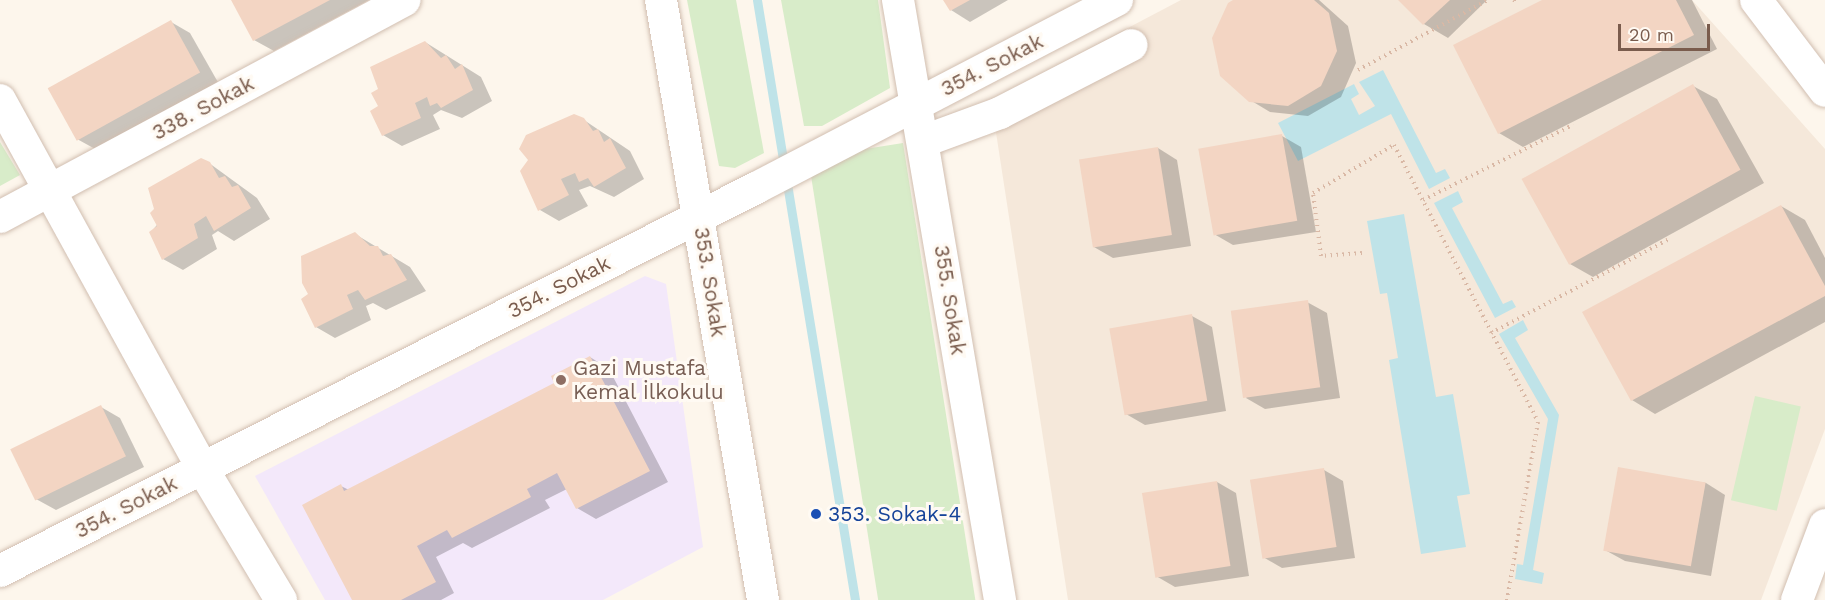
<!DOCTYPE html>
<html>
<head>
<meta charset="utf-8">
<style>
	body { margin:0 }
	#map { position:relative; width:1825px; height:600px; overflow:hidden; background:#fdf6ec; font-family:"Work Sans",sans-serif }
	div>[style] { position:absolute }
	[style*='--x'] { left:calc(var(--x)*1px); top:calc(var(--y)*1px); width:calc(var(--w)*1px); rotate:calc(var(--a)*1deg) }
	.residential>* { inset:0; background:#f5e8da }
	.education>* { inset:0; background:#f3e8fa }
	.green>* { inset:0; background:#d8ecc9; transform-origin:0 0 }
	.water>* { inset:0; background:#bfe3e8 }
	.shadow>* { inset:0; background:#0003 }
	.stream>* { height:9px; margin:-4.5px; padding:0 4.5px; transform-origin:4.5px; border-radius:4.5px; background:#bfe3e8 }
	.building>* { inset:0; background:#f3d5c3; transform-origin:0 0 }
	.path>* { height:4px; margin-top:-2px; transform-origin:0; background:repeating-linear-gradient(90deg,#d9b8a5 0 1.5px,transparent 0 6px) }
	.roads { filter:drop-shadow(0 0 2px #d1beb0) drop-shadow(0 0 2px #d1beb0) }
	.street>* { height:32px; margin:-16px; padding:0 16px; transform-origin:16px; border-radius:16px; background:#fff }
	.dots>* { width:16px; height:16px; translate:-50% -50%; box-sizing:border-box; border:3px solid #fffaf3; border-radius:50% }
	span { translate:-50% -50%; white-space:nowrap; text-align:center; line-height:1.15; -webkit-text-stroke:6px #fffaf3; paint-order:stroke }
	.street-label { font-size:21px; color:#7a5c4d }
	.education-label { font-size:21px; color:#785e54 }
	.left { translate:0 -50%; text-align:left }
	.transit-label { font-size:21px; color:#164399 }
	.scale { position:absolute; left:1618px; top:24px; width:92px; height:27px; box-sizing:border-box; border:3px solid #7a5c4d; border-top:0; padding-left:8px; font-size:18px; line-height:21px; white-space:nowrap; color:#7a5c4d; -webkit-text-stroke:4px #fffaf3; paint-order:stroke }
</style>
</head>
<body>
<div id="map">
	<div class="residential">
		<i style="clip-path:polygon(1181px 0,1692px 0,1825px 149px,1825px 429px,1761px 600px,1068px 600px,991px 100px)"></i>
	</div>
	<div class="education">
		<i style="clip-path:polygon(645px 276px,666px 284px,703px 547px,603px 600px,325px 600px,255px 476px)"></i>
	</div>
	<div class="green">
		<i style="clip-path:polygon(687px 0,736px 0,764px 153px,735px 168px,719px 166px)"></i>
		<i style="clip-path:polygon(781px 0,878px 0,890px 88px,822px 126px,804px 126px)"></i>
		<i style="clip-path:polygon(0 142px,20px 175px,0 186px)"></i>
		<i style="left:903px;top:143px;width:463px;height:96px;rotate:81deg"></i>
		<i style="left:1755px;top:396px;width:47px;height:107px;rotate:13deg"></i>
	</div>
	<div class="water">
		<i style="clip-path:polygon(1383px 70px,1436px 173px,1445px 169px,1450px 178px,1429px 189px,1391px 114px,1298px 161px,1278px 123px,1354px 84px,1359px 94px,1351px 99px,1359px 115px,1375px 106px,1359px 82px)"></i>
		<i style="clip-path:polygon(1458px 191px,1463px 202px,1452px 208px,1503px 304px,1512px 300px,1516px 307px,1495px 318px,1434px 203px)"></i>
		<i style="clip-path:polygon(1404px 214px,1436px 397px,1453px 394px,1470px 494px,1457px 496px,1466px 547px,1421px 554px,1389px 360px,1398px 358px,1387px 293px,1380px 294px,1367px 221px)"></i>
		<i style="clip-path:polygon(1523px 320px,1528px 330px,1515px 338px,1559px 415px,1533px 570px,1544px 573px,1542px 584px,1515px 579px,1517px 564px,1523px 565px,1548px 419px,1499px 334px)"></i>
	</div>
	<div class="shadow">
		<i style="clip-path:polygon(233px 0,369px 0,274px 51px,254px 40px)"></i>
		<i style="clip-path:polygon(945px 0,1008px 0,970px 22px,951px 10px)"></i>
		<i style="clip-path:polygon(1236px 0,1319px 0,1348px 26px,1356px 63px,1341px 97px,1308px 116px,1270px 112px,1250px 100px)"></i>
		<i style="clip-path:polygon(1400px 0,1487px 0,1448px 38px,1424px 24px)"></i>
		<i style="clip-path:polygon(1545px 0,1692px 0,1717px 49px,1523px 147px,1499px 133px)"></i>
		<i style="clip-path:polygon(171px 22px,190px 33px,219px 84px,97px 150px,77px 139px)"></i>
		<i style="clip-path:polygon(425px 42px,481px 77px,492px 101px,462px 118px,441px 110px,433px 115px,440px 129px,402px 146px,383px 135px,380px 107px)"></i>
		<i style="clip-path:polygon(1693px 86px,1717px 99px,1764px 183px,1593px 277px,1570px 264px)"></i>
		<i style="clip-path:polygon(584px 120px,630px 151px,644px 179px,614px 197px,590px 186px,579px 190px,588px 206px,559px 221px,540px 210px,530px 160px)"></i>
		<i style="clip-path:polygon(1282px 136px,1301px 147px,1316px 232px,1233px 245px,1214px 234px)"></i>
		<i style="clip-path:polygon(1158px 148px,1177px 160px,1191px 246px,1113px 258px,1094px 247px)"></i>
		<i style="clip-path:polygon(209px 163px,257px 198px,270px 219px,234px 241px,218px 231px,212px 235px,217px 249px,183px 270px,163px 259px,151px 232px)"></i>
		<i style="clip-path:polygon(1781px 206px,1805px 220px,1825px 258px,1825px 322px,1655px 414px,1632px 400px)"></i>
		<i style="clip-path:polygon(355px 234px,410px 267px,426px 291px,386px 310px,373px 303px,366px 306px,371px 320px,335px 338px,316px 327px,310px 294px)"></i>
		<i style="clip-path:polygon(1307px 302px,1327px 313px,1340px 398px,1265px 409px,1246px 398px)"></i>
		<i style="clip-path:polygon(1192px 316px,1212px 327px,1226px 411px,1145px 425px,1126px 414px)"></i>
		<i style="clip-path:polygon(590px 357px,609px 369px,668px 482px,596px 519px,577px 508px,567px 489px,545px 500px,550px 508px,472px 548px,463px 543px,436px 557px,454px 593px,441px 600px,353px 600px,341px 486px,349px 490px,556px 383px)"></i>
		<i style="clip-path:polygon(101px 407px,120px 418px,144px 467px,56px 510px,36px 499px)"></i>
		<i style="clip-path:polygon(1619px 469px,1706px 483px,1725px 495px,1711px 576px,1625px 561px,1605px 550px)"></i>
		<i style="clip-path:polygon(1324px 470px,1343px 481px,1355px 558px,1282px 568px,1263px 557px)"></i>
		<i style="clip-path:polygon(1217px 482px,1236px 493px,1249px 576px,1175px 587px,1156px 576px)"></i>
	</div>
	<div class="stream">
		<i style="--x:757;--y:0;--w:608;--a:80.72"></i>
	</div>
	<div class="building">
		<i style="clip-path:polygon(231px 0,330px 0,253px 41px)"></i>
		<i style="clip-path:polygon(943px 0,970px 0,950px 11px)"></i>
		<i style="clip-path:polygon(1233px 0,1314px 0,1329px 13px,1337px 51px,1321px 86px,1288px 106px,1249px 102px,1220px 76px,1212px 38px,1228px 3px)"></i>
		<i style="clip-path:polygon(1398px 0,1450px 0,1423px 25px)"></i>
		<i style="clip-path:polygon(1542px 0,1676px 0,1694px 35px,1498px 134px,1453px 45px)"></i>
		<i style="left:171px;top:20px;width:60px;height:141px;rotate:61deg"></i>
		<i style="clip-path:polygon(425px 41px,441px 58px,446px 55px,455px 69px,462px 64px,473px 90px,441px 108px,437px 103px,430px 106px,427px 97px,415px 103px,421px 118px,382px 136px,370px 111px,378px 106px,371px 93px,378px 89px,370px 67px)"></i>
		<i style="left:1693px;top:84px;width:98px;height:196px;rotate:61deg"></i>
		<i style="clip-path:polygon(574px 114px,584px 118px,593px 131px,598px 129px,604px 142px,610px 138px,626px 168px,594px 187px,588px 178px,579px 182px,575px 173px,561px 179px,569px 195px,538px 211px,520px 171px,528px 160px,519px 149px,526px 135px)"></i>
		<i style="left:1282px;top:134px;width:88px;height:85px;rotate:80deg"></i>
		<i style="left:1158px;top:147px;width:89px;height:80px;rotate:81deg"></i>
		<i style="clip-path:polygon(201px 158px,210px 162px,219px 178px,225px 176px,232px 187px,238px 185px,251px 208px,214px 231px,206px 216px,194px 224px,198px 238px,162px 260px,149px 232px,157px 226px,150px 213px,154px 209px,148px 188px)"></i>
		<i style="clip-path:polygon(1781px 205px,1825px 286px,1825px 296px,1631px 401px,1582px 312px)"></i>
		<i style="clip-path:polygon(355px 232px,370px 246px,378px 246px,383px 256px,391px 254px,407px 280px,365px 300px,358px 290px,347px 295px,353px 309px,315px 328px,301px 299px,308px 294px,302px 283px,301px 256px)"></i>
		<i style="left:1308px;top:300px;width:88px;height:78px;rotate:82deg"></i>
		<i style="left:1192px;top:314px;width:88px;height:84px;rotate:80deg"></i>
		<i style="clip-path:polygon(590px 356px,650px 471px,576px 509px,557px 473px,527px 489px,531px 497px,452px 538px,447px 530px,417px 546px,436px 582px,401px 600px,352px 600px,302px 505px,341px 484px,344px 491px,554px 383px,551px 376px)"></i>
		<i style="left:101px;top:405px;width:57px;height:101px;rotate:64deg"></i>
		<i style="left:1618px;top:467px;width:89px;height:85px;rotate:10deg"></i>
		<i style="left:1324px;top:468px;width:80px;height:75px;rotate:81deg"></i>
		<i style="left:1217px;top:481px;width:86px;height:76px;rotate:81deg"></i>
	</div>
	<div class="path">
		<i style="--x:1514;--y:0;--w:4;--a:56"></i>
		<i style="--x:1358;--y:70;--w:148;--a:-28.3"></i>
		<i style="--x:1423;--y:200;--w:168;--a:-26.6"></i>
		<i style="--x:1362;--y:253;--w:41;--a:175.8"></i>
		<i style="--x:1321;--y:256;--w:64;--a:-97.2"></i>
		<i style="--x:1313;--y:193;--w:94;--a:-30.7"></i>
		<i style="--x:1394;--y:145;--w:312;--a:62.5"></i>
		<i style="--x:1538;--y:422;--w:181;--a:99.9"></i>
		<i style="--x:1491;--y:333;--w:201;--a:-27.8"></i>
	</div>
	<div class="roads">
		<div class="street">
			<i style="--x:661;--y:0;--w:609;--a:80.35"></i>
			<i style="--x:898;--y:0;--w:609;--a:80.35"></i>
			<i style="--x:1756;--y:0;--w:114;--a:52.8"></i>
			<i style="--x:0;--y:100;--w:420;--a:61.2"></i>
			<i style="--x:202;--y:468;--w:154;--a:59.1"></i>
			<i style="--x:924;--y:141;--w:81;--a:-20.2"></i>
			<i style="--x:1000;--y:113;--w:148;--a:-27.3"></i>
			<i style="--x:0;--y:217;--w:459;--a:-28.2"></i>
			<i style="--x:0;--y:571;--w:847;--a:-26.87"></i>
			<i style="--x:756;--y:188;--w:407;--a:-27.5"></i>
			<i style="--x:1797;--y:600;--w:80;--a:-69.5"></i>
		</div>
	</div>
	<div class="dots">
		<i style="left:561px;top:380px;background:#8d6e63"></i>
		<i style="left:816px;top:514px;background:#1a4fb4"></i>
	</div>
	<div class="street-label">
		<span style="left:992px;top:65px;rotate:-27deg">354. Sokak</span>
		<span style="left:203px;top:108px;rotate:-28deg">338. Sokak</span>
		<span style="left:710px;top:282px;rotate:81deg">353. Sokak</span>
		<span style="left:559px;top:287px;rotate:-27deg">354. Sokak</span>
		<span style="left:950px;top:300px;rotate:81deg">355. Sokak</span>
		<span style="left:126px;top:507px;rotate:-27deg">354. Sokak</span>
	</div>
	<div class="education-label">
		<span class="left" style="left:573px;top:380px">Gazi Mustafa<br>Kemal İlkokulu</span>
	</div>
	<div class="transit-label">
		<span class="left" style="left:828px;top:514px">353. Sokak-4</span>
	</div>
	<div class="scale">20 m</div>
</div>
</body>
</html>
